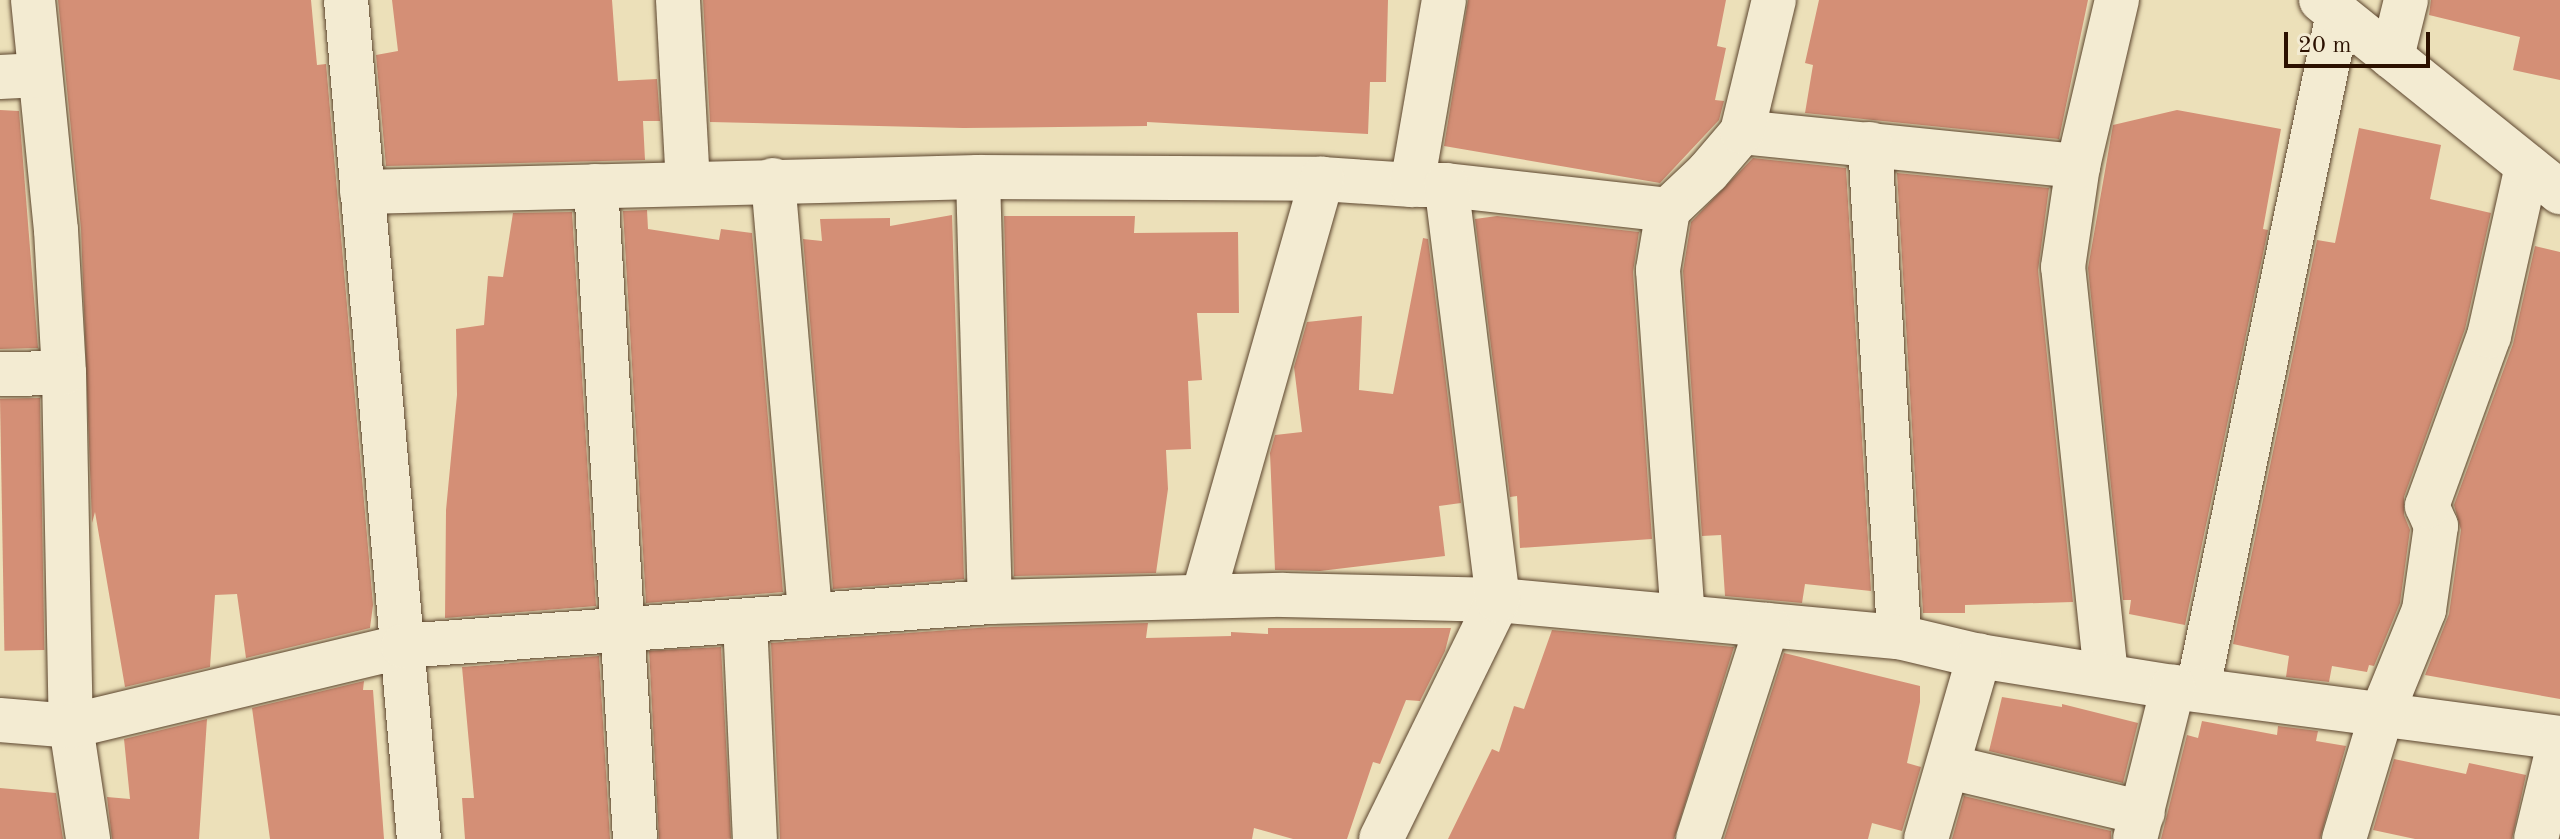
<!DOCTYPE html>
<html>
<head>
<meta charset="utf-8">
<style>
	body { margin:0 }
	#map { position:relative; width:2560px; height:839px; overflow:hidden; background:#ece0b9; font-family:"Old Standard TT",serif }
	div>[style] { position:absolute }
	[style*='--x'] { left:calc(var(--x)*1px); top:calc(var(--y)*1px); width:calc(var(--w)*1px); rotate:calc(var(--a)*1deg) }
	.building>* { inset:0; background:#d48f76; transform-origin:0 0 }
	.roads { filter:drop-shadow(0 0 2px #5c452e) drop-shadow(0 0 2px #5c452e) }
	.street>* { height:44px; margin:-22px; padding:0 22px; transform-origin:22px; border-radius:22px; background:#f3ebd2 }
	.secondary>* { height:44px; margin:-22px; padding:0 22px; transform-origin:22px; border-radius:22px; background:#f3ebd2 }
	span { translate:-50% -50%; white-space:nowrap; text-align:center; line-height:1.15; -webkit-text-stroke:6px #f3ebd2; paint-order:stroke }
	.scale { position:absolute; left:2284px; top:32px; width:146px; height:36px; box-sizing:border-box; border:4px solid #2c1100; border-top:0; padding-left:10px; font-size:24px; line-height:28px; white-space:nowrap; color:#2c1100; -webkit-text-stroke:6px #f3ebd2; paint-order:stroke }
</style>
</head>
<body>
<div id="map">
	<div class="building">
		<i style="clip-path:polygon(58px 0,311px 0,317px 65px,326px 64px,373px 605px,370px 628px,246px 658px,237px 594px,215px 595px,210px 667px,125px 687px,95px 512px,92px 523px,81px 229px)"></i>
		<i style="clip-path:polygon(392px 0,612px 0,618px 81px,657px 79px,660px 121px,643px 121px,645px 160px,386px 166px,376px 55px,398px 51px)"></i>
		<i style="clip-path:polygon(703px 0,1388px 0,1386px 82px,1370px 82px,1368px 134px,1147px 122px,1147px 126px,963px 128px,710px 122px)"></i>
		<i style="clip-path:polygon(1468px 0,1726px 0,1717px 46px,1726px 48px,1715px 100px,1724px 101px,1719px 120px,1660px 183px,1444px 146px)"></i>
		<i style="clip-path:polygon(1819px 0,2088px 0,2059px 139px,1805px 113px,1813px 65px,1805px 63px)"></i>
		<i style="clip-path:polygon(2431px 0,2560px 0,2560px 80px,2513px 70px,2520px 37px,2429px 15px)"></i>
		<i style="clip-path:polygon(0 110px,19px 111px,38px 348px,0 349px)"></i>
		<i style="clip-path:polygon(2177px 110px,2281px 129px,2263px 229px,2268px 230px,2185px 625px,2129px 614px,2131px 600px,2123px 600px,2088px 268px,2113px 125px)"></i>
		<i style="clip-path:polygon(2359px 128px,2441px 145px,2430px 199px,2491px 213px,2465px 329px,2404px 497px,2404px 515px,2410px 530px,2400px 603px,2374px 666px,2369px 665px,2367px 672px,2332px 666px,2329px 682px,2286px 677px,2289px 656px,2233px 644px,2317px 240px,2335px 243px)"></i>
		<i style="clip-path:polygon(1753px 158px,1846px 168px,1871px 591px,1805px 584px,1802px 603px,1725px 596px,1721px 535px,1702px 536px,1683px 271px,1691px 222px)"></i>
		<i style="clip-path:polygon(1897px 173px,2049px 188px,2038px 270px,2073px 602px,1965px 605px,1965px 613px,1923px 613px)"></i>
		<i style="clip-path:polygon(647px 210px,648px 229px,719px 240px,721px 229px,752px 233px,783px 592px,646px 603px,623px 211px)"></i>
		<i style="clip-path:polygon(572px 212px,596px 606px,445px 618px,446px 510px,457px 395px,456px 329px,484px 325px,488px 276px,503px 277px,513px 213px)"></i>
		<i style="clip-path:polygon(952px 215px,964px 579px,833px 589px,803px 239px,822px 241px,820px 219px,890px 218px,890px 226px)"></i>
		<i style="clip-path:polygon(1004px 216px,1135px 216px,1134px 233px,1238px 232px,1239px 313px,1197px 313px,1202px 380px,1188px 381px,1191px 449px,1166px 450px,1168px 489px,1156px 573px,1014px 576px)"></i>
		<i style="clip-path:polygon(1497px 216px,1639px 232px,1633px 272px,1652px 539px,1520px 548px,1517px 496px,1510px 497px,1475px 219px)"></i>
		<i style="clip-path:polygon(1423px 238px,1428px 239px,1461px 503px,1439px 506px,1445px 556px,1320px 571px,1275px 570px,1270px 453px,1275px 435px,1302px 432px,1294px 367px,1307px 322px,1362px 316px,1359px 390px,1393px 394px)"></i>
		<i style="clip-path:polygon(2535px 246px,2560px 252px,2560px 699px,2425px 675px,2449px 614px,2461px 530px,2454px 505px,2513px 344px)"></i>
		<i style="left:40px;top:398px;width:252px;height:40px;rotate:89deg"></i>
		<i style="clip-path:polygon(1148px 623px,1146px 638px,1231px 636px,1231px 632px,1268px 634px,1268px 628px,1451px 628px,1445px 651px,1420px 701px,1406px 700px,1380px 764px,1373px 762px,1347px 839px,1293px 839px,1254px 828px,1252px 839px,780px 839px,771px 643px,991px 627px)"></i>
		<i style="clip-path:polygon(1552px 630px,1734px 647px,1674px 839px,1448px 839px,1492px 749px,1499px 752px,1514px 706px,1524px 709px)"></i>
		<i style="left:721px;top:647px;width:192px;height:72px;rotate:87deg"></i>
		<i style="clip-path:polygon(1784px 653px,1920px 686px,1920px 702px,1907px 763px,1921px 767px,1902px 831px,1872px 823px,1868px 839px,1724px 839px)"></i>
		<i style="clip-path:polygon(599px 656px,610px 839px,465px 839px,462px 798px,474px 798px,462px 667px)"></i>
		<i style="clip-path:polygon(364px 681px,363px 690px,373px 690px,384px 839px,270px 839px,252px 708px)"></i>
		<i style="clip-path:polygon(2002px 697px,2062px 707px,2062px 704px,2138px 723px,2123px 783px,1989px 751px)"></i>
		<i style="clip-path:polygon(207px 719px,199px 839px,112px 839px,107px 797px,130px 799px,124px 739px)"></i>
		<i style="clip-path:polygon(2202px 721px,2277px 735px,2278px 726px,2318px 731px,2316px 741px,2346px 746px,2320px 839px,2161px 839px,2187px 735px,2198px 738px)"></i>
		<i style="clip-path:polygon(2394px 759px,2466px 774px,2469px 763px,2526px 775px,2512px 839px,2415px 839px,2373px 830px)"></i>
		<i style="clip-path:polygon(0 788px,56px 793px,63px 839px,0 839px)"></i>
		<i style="clip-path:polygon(1964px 796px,2111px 831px,2111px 839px,1952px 839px)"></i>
	</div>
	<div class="roads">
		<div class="street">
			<i style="--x:33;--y:0;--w:231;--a:84.3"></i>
			<i style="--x:56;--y:230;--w:143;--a:86.8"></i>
			<i style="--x:64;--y:373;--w:353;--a:88.9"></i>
			<i style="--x:71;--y:726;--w:114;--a:81.4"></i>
			<i style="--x:346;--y:0;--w:842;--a:85.03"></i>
			<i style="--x:678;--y:0;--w:184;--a:86.9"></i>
			<i style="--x:2392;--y:57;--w:59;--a:-76.2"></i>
			<i style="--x:0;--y:77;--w:40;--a:-2.9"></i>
			<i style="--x:1742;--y:132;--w:338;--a:5.8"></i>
			<i style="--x:1870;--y:144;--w:494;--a:86.6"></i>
			<i style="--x:978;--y:177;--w:425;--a:88.4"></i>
			<i style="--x:773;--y:180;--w:437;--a:85.1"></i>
			<i style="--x:1419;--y:185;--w:27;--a:0"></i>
			<i style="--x:1446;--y:185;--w:223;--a:6.4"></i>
			<i style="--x:1668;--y:210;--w:55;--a:-43.5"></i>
			<i style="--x:1708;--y:172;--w:52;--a:-49.6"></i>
			<i style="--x:1742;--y:132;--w:136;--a:-76.4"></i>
			<i style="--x:596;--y:186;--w:654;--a:86.58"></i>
			<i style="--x:362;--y:192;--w:616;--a:-1.39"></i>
			<i style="--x:978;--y:177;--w:344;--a:0.3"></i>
			<i style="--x:1322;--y:179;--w:90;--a:3.8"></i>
			<i style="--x:1412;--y:185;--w:188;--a:-80.2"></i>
			<i style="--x:1668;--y:210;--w:61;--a:99.5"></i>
			<i style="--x:1658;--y:270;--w:348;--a:85.9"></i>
			<i style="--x:0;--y:374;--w:64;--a:-0.9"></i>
			<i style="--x:1203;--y:596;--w:434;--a:-74.1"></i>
			<i style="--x:745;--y:621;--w:218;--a:87.4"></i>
			<i style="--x:2106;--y:675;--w:410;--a:-96"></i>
			<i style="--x:2063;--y:267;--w:102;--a:-81.6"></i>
			<i style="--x:2078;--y:166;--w:171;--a:-76.8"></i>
			<i style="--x:2198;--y:688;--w:688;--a:-78.27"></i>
			<i style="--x:0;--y:720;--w:71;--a:4.8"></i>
			<i style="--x:71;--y:726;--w:342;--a:-13.5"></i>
			<i style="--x:403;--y:646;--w:589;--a:-4.29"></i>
			<i style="--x:990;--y:602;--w:293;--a:-1.4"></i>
			<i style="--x:1283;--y:595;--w:215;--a:1.3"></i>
			<i style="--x:1498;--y:600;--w:403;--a:5.3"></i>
			<i style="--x:1899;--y:637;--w:82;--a:13.4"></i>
			<i style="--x:1979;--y:656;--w:196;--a:9.1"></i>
			<i style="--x:2173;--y:687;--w:390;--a:7.5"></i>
			<i style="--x:1949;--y:767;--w:199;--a:13.3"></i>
			<i style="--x:1381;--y:839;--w:266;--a:-63.9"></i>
			<i style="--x:1498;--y:600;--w:418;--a:-97.1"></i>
			<i style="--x:1698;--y:839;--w:225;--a:-72.1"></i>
			<i style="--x:1926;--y:839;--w:191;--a:-73.8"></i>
			<i style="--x:2135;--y:839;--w:157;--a:-76"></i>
			<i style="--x:2344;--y:839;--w:132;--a:-73.2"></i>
			<i style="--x:2382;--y:713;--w:111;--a:-67.8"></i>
			<i style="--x:2424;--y:610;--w:85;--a:-81.9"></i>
			<i style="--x:2436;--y:526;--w:22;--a:-114"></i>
			<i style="--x:2427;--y:506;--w:181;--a:-70"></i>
			<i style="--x:2489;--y:336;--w:174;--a:-77.4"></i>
			<i style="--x:2536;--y:839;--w:102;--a:-76.4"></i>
		</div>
		<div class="secondary">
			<i style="--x:2321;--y:0;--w:307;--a:38.8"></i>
		</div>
	</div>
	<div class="scale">20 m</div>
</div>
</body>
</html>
